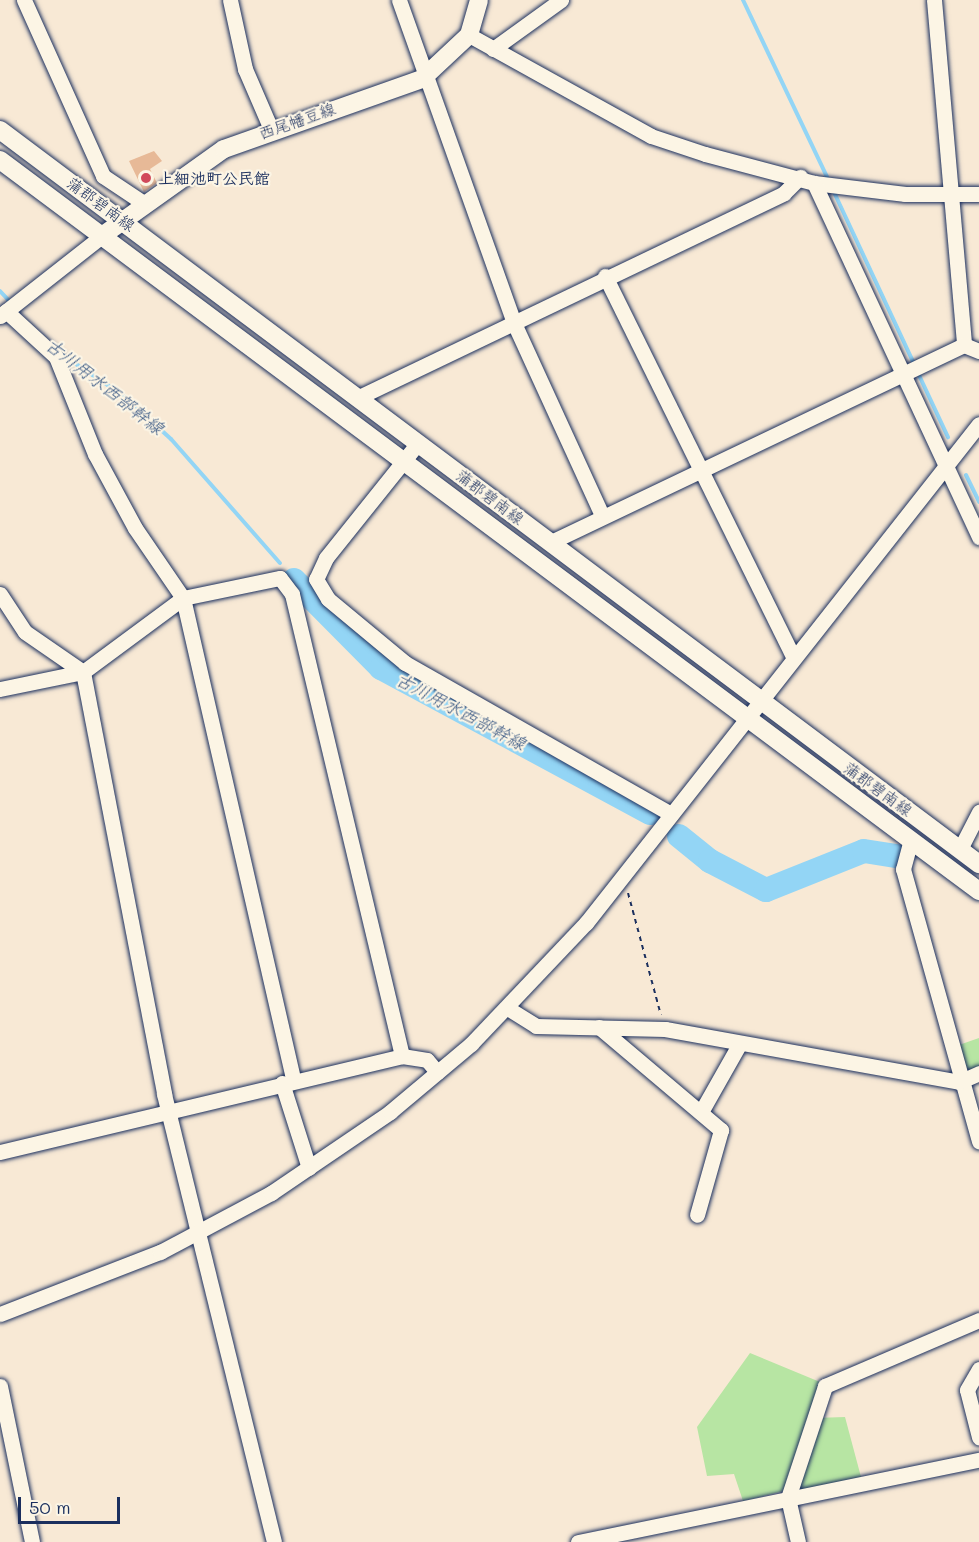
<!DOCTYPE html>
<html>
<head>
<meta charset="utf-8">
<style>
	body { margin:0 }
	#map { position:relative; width:979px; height:1542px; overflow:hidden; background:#f8e9d5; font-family:Mali,"Klee One",sans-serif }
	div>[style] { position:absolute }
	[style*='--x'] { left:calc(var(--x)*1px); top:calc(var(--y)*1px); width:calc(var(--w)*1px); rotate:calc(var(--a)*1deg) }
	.green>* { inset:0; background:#b7e5a3 }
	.stream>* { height:4px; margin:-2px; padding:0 2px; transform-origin:2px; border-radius:2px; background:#93d5f5 }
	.river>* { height:24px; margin:-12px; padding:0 12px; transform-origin:12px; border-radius:12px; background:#93d5f5 }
	.building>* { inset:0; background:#e7b997 }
	.path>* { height:2px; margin-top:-1px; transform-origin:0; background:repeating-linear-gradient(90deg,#1b2f5e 0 4.5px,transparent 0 9px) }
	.roads { filter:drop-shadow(0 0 2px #1b2f5e) drop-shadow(0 0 2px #1b2f5e) }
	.minor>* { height:15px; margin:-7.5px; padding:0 7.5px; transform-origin:7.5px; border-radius:7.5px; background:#fcf5e5 }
	.major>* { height:18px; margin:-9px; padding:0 9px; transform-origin:9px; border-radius:9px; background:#fcf5e5 }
	.dots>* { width:16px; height:16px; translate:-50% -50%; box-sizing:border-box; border:3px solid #fcf5e5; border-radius:50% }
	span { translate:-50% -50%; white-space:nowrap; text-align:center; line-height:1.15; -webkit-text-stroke:4.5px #fcf5e5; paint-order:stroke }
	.street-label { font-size:16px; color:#1b2f5e }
	.poi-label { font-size:16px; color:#1b2f5e; font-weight:700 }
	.left { translate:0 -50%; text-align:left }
	.water-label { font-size:18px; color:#395884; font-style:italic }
	.scale { position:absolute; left:18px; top:1497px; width:102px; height:27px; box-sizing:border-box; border:3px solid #1b2f5e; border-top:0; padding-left:8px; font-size:18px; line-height:21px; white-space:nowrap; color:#1b2f5e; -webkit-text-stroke:4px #fcf5e5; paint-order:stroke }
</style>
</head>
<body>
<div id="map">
	<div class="green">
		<i style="clip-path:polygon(979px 1038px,979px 1069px,962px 1075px,956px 1046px)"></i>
		<i style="clip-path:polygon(750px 1353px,820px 1382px,784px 1491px,743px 1501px,734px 1474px,707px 1476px,697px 1427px)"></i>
		<i style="clip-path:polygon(845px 1417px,861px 1477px,795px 1493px,815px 1418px)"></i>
	</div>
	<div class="stream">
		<i style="--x:743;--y:0;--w:200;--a:64.6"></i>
		<i style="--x:833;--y:190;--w:194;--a:65"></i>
		<i style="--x:0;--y:291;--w:18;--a:47"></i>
		<i style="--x:61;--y:354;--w:76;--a:33.7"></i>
		<i style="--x:124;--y:396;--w:64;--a:42.5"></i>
		<i style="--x:171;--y:439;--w:165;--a:48.7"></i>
		<i style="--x:918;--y:373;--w:71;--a:64.9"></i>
		<i style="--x:966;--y:475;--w:30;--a:64"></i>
	</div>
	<div class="river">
		<i style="--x:294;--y:580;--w:124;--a:45.3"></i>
		<i style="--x:381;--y:668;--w:306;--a:28.3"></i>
		<i style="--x:679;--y:836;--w:40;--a:39"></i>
		<i style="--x:710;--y:861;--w:63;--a:27.4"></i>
		<i style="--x:766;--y:890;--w:105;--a:-21.7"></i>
		<i style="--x:864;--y:851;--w:33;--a:9"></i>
	</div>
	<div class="building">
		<i style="clip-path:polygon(154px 151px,162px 161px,150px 169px,157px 183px,144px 192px,129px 161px)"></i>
	</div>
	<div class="path">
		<i style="--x:628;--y:893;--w:126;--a:74.9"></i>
	</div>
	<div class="roads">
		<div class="minor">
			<i style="--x:24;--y:0;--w:193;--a:65.8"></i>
			<i style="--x:103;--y:176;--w:50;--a:33.7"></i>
			<i style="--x:230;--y:0;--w:71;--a:77.7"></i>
			<i style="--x:245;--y:69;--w:65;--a:66.6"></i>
			<i style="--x:399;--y:0;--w:341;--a:70.4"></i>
			<i style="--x:513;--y:321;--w:213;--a:65.4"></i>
			<i style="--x:934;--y:0;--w:346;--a:85"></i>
			<i style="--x:469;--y:35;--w:208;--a:29"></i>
			<i style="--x:651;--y:136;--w:57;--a:18.4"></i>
			<i style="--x:705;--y:154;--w:113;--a:14.9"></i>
			<i style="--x:814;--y:183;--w:92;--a:6.9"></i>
			<i style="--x:905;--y:194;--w:74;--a:0"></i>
			<i style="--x:493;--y:49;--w:84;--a:-35.8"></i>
			<i style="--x:814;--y:183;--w:391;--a:65"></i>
			<i style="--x:605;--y:276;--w:425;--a:63.7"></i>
			<i style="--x:6;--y:311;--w:68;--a:42.6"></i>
			<i style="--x:56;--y:357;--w:105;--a:68.1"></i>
			<i style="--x:95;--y:454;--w:84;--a:61.6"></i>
			<i style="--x:135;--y:528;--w:85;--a:55.6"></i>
			<i style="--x:183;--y:598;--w:494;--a:77.1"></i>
			<i style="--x:0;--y:316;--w:126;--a:-38.2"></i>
			<i style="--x:359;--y:397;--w:471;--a:-25.6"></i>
			<i style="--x:784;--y:193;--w:23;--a:-45"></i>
			<i style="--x:418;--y:443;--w:147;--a:128.7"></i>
			<i style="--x:326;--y:558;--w:23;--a:115"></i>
			<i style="--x:316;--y:579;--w:23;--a:59"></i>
			<i style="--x:328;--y:599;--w:100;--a:39.7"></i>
			<i style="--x:405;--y:663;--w:306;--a:29.6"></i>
			<i style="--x:551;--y:542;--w:458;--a:-25.5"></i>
			<i style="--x:964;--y:345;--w:16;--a:22"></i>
			<i style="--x:0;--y:594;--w:45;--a:56.7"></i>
			<i style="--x:25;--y:632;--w:70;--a:34.6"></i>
			<i style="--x:83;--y:672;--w:430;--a:79.1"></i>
			<i style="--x:164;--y:1094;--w:461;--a:76.2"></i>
			<i style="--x:0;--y:689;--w:85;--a:-11.6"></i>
			<i style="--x:83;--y:672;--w:124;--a:-36.5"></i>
			<i style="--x:183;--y:598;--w:99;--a:-11.7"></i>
			<i style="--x:280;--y:578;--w:20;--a:53"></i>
			<i style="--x:292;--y:594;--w:475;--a:76.6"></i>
			<i style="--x:910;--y:843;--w:27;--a:105"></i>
			<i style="--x:903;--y:869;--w:283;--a:74.4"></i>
			<i style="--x:960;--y:849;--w:42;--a:-62.8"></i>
			<i style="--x:509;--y:1009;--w:32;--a:32"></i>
			<i style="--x:536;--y:1026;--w:129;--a:1.3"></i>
			<i style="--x:665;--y:1029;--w:299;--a:10.2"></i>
			<i style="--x:959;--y:1082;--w:22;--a:-24"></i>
			<i style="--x:599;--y:1027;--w:160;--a:40.2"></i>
			<i style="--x:721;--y:1130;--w:88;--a:105.8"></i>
			<i style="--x:282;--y:1083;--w:89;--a:72.4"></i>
			<i style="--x:701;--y:1112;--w:79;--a:-60.5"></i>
			<i style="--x:0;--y:1152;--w:413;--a:-13.4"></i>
			<i style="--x:402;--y:1056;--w:25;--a:9"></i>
			<i style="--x:427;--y:1060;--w:16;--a:50"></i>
			<i style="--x:0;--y:1314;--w:172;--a:-21.2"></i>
			<i style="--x:160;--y:1252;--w:126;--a:-28"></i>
			<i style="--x:271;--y:1193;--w:144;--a:-34.2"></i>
			<i style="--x:390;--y:1112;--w:106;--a:-40"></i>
			<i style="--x:471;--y:1044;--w:167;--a:-46.5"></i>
			<i style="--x:586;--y:923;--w:635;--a:-51.78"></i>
			<i style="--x:979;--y:1369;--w:24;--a:120"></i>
			<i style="--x:967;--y:1390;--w:49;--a:75.7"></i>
			<i style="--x:0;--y:1386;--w:159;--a:78.4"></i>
			<i style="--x:578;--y:1542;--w:409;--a:-11.6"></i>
			<i style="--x:798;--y:1542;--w:45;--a:-102.8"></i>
			<i style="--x:788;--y:1498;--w:118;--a:-71.7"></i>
			<i style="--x:825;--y:1386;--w:168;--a:-23.2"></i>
		</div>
		<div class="major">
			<i style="--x:0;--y:130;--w:1224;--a:36.86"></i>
			<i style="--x:0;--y:160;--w:1222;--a:36.75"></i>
			<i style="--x:99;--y:238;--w:153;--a:-35.5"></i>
			<i style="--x:224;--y:149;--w:210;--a:-19.5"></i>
			<i style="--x:422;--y:79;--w:64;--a:-43.1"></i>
			<i style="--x:469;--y:35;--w:36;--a:-74"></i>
		</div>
	</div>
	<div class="dots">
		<i style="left:146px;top:178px;background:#d1495b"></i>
	</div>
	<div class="street-label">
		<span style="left:297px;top:121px;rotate:-19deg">西尾幡豆線</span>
		<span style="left:101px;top:204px;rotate:36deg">蒲郡碧南線</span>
		<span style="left:490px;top:497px;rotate:37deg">蒲郡碧南線</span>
		<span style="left:878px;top:789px;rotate:36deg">蒲郡碧南線</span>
	</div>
	<div class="poi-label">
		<span class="left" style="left:158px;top:178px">上細池町公民館</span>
	</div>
	<div class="water-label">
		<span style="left:105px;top:386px;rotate:38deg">古川用水西部幹線</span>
		<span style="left:461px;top:711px;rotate:28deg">古川用水西部幹線</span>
	</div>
	<div class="scale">50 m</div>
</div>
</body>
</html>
